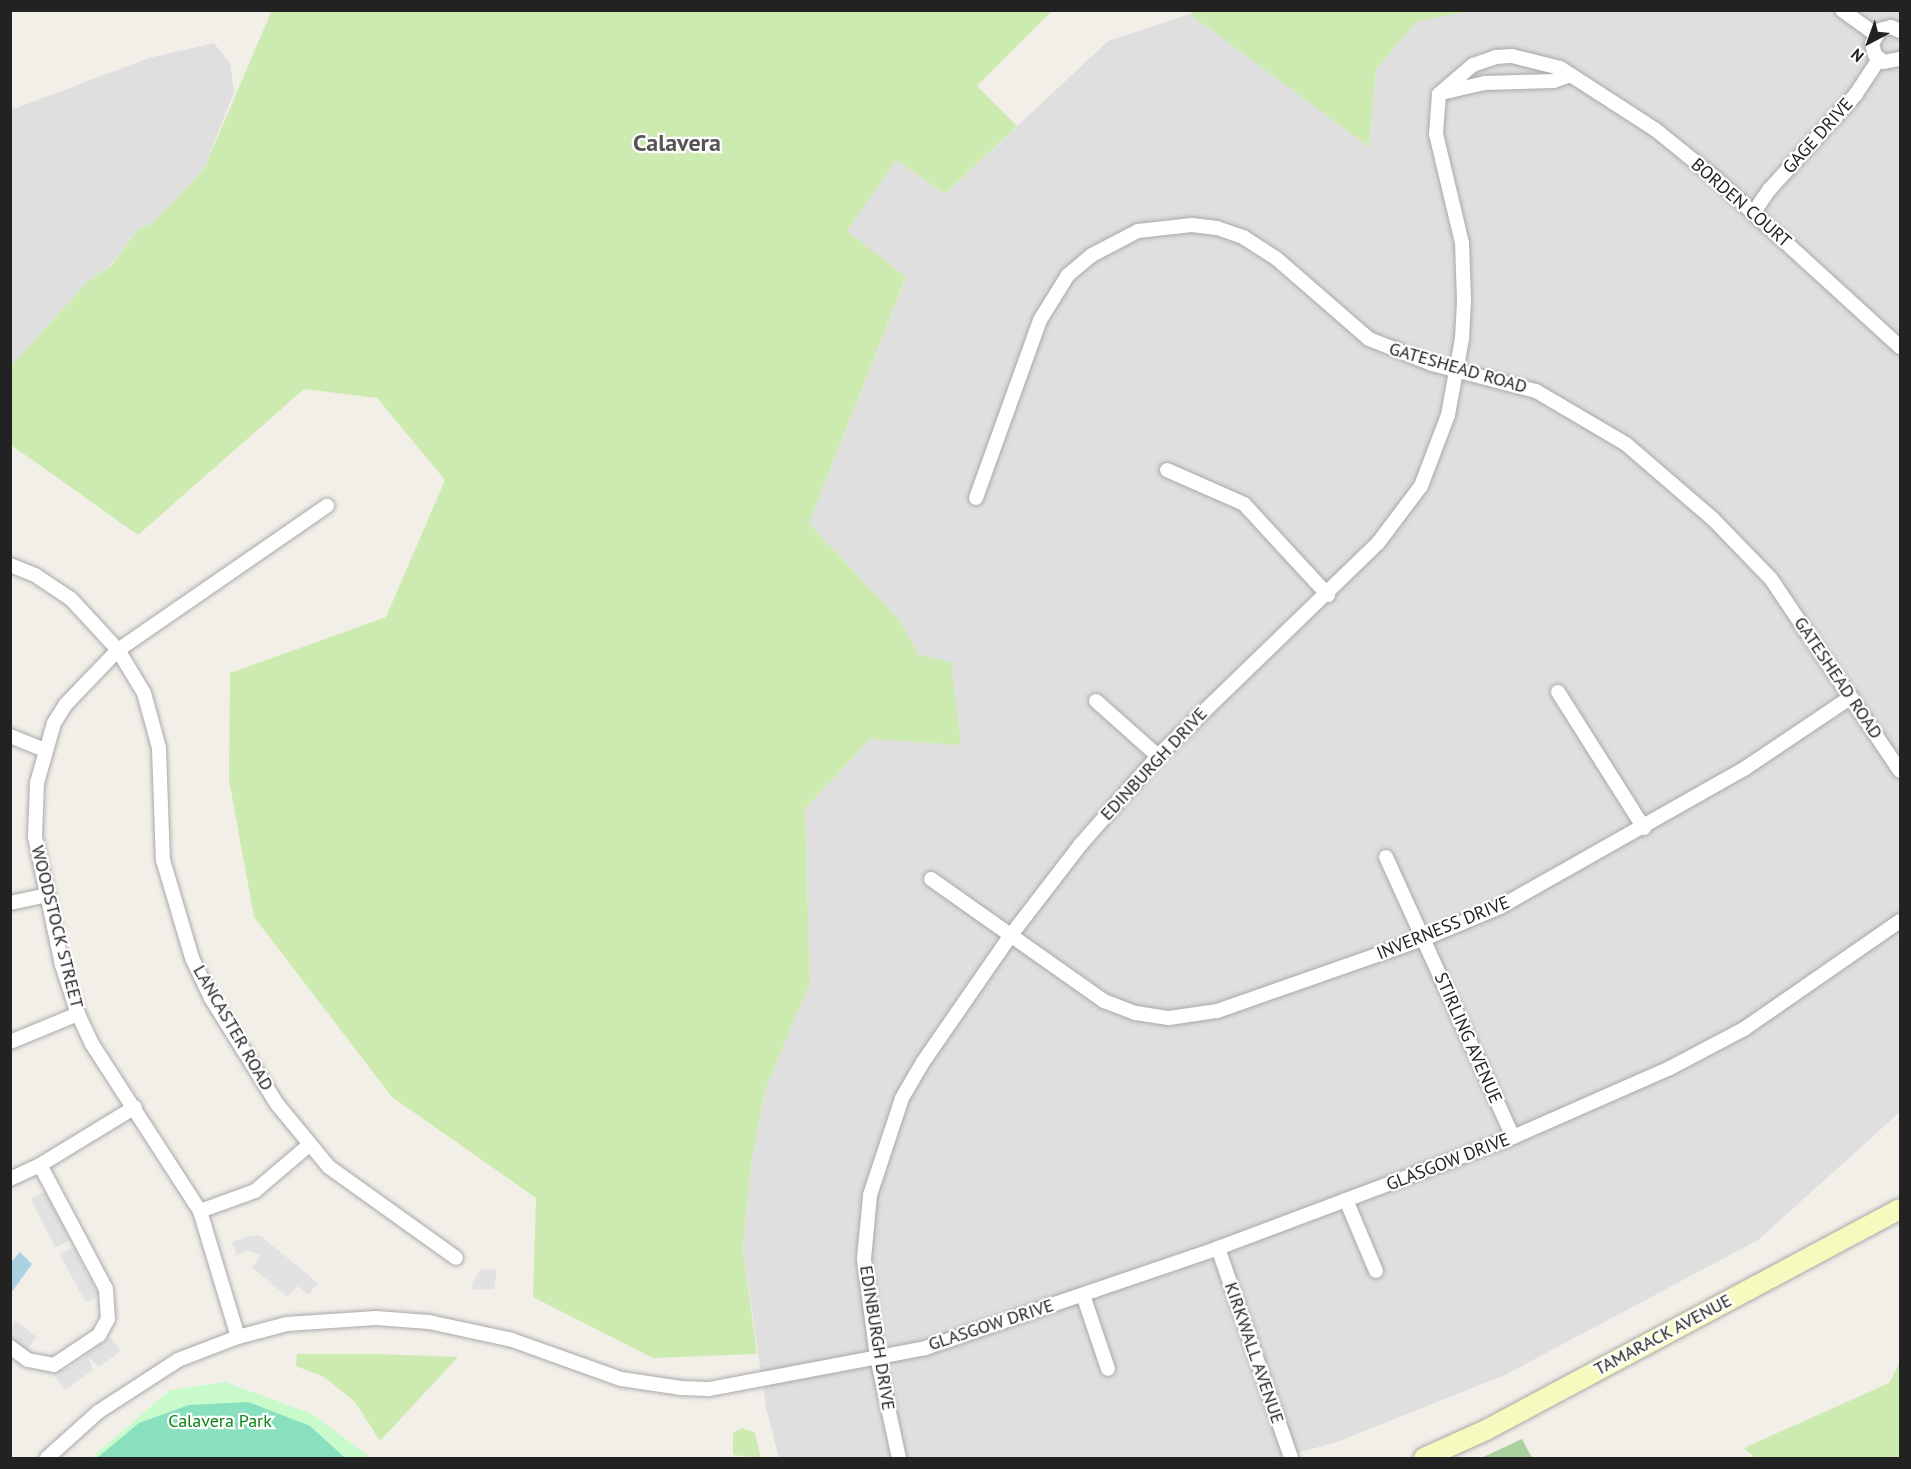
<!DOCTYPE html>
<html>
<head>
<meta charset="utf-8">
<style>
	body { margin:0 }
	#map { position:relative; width:1911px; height:1469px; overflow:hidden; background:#f2efe9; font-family:"PT Sans",sans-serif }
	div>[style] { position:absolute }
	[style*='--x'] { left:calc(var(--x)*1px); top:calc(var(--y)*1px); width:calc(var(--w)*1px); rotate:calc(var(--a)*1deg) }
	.residential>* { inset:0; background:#e0dfdf }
	.grass>* { inset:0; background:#cdebb0 }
	.forest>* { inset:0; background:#add19e }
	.park>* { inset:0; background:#c8facc }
	.pitch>* { inset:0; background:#88e0be }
	.parking>* { inset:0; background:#e2e2e2; transform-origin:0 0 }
	.water>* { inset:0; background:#aad3df }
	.roads { filter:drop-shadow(0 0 2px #a9a9a9) drop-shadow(0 0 2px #a9a9a9) }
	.minor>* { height:14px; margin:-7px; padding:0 7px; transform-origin:7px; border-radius:7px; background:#fff }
	.secondary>* { height:20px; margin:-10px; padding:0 10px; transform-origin:10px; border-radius:10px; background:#f7fabf }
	span { translate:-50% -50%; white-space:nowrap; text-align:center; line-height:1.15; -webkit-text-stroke:4.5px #fff; paint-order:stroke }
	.street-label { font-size:18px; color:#222 }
	.park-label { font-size:18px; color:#0c8416 }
	.district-label { font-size:24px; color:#555; font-weight:700 }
	.frame { position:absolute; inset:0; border:12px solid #222; pointer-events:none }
	.north { position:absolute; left:1839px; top:12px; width:60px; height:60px; -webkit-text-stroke:4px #fff; paint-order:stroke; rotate:221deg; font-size:16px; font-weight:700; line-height:24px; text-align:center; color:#222 }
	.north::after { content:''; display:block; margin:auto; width:21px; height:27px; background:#222; clip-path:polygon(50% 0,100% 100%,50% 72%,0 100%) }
</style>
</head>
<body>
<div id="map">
	<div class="residential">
		<i style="clip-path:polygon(1471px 10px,1900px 11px,1900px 1112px,1758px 1240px,1505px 1375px,1334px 1443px,1277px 1458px,779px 1458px,766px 1408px,743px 1249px,751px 1164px,765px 1090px,810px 981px,805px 809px,870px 739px,961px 745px,899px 620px,809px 523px,906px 278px,846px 231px,896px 160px,945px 194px,1108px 41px,1190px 14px,1369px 147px,1376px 70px,1416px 22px)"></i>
		<i style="clip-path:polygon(214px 43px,230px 63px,234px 92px,204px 169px,154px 222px,138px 230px,109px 267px,89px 280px,11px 366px,11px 110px,149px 58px)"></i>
	</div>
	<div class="grass">
		<i style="clip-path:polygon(272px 10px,1052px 11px,977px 86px,1017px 126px,945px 194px,896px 160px,847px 231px,906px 277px,809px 523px,899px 620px,919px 655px,951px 662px,961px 745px,870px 739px,805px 809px,810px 982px,765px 1090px,751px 1164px,743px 1249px,757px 1354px,653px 1358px,533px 1297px,536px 1198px,392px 1097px,254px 917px,229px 780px,230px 673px,386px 617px,445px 480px,377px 398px,304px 389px,138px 535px,11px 445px,11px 366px,89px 280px,110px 267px,138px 230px,154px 222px,204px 169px)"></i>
		<i style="clip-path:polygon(1192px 11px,1192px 10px,1471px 11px,1416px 22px,1376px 70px,1369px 147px,1190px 14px)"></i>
		<i style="clip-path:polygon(297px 1354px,378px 1354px,458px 1357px,380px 1441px,355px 1402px,324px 1377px,296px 1366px)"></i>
		<i style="clip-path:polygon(1900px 1362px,1900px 1458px,1755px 1458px,1744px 1448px,1889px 1383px)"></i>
		<i style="clip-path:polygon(742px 1428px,755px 1433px,761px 1458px,733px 1455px,733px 1433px)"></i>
	</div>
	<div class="forest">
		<i style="clip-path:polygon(1522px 1439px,1532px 1458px,1481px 1458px)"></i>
	</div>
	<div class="park">
		<i style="clip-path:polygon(225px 1382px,312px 1414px,371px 1458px,91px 1458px,170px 1390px)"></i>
	</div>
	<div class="pitch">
		<i style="clip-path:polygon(248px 1402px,310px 1426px,344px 1457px,97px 1458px,139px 1423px,189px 1405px)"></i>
	</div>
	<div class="parking">
		<i style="left:45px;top:1192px;width:54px;height:16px;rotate:63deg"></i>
		<i style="clip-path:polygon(253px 1235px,261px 1236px,318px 1283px,308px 1295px,298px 1286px,287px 1297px,252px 1267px,261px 1255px,248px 1251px,237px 1255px,232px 1242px)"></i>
		<i style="left:73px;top:1247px;width:55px;height:15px;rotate:62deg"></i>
		<i style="clip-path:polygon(481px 1269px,497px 1270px,494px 1289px,474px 1290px,471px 1285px)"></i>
		<i style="clip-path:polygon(14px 1320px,37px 1337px,26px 1350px,11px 1338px)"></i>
		<i style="clip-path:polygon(110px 1337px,121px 1351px,99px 1367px,88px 1357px,93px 1370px,65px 1390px,53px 1374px,70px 1367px)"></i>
	</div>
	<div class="water">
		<i style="clip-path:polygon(20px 1252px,32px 1264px,11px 1293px,11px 1262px)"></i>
	</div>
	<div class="roads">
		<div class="minor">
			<i style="--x:1842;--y:10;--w:41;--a:36"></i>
			<i style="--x:1900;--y:31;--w:10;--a:-156"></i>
			<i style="--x:1891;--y:27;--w:11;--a:165"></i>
			<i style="--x:1880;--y:30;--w:16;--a:120"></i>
			<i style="--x:1872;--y:44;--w:11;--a:75"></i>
			<i style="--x:1875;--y:55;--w:11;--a:38"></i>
			<i style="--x:1884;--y:62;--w:16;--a:-11"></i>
			<i style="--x:1441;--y:93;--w:45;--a:-12.8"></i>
			<i style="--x:1485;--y:83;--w:69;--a:-1.7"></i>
			<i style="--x:1554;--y:81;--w:15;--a:-20"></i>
			<i style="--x:1439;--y:94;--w:45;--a:-40.5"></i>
			<i style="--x:1473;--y:65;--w:24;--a:-19"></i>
			<i style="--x:1496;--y:57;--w:16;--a:-4"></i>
			<i style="--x:1512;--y:56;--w:49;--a:14"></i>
			<i style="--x:1560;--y:68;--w:114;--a:32.9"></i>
			<i style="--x:1656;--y:130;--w:76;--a:39.1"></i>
			<i style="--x:1715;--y:178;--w:251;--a:42.4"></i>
			<i style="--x:1754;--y:212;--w:27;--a:-56"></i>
			<i style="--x:1769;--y:190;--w:130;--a:-47.8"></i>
			<i style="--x:1856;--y:94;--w:42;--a:-56.7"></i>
			<i style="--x:1167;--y:470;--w:84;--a:23.8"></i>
			<i style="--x:1244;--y:504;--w:124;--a:47.3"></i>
			<i style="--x:976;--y:498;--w:189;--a:-70.2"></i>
			<i style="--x:1040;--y:320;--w:53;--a:-58.1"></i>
			<i style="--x:1068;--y:275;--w:31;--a:-40"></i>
			<i style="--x:1092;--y:255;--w:52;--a:-27.6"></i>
			<i style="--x:1138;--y:231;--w:54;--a:-6.3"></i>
			<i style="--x:1192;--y:225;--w:25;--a:7"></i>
			<i style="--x:1217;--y:228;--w:28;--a:19"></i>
			<i style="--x:1243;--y:237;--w:40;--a:32.9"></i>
			<i style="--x:1277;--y:259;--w:122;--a:41"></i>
			<i style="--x:1369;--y:339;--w:68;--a:21.6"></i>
			<i style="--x:1432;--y:364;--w:107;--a:14.6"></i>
			<i style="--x:1536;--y:391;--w:104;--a:30.5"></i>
			<i style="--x:1626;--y:444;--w:115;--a:40.8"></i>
			<i style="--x:1713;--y:519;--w:83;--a:46"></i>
			<i style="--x:1771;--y:579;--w:231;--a:56.1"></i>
			<i style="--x:10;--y:565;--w:27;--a:22"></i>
			<i style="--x:35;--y:575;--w:43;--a:33.7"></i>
			<i style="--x:71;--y:599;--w:69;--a:47.3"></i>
			<i style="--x:118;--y:650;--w:50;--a:58.8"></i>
			<i style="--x:144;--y:693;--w:57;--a:74.7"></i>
			<i style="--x:159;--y:748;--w:112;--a:88"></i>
			<i style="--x:163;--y:860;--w:102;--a:73.5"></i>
			<i style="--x:192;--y:958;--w:44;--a:64.6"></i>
			<i style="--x:211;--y:998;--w:125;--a:58.1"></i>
			<i style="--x:277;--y:1104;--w:82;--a:50.5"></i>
			<i style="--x:329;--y:1167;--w:156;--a:35.6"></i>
			<i style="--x:1558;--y:692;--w:161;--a:57.7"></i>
			<i style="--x:1096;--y:701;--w:83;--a:41.6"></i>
			<i style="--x:10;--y:736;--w:38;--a:22"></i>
			<i style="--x:1386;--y:857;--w:307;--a:65.6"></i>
			<i style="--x:931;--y:879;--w:212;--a:35.2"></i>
			<i style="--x:1104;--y:1001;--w:34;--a:21"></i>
			<i style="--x:1136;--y:1013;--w:33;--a:9"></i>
			<i style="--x:1169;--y:1018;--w:49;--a:-8.3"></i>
			<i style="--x:1217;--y:1011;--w:218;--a:-19.3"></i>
			<i style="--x:1423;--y:939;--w:83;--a:-22.6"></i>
			<i style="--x:1500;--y:907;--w:280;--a:-29.5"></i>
			<i style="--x:1744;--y:769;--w:129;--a:-33.9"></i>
			<i style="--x:10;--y:903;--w:39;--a:-12"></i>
			<i style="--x:10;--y:1042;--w:74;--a:-22.4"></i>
			<i style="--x:10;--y:1179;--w:33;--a:-25"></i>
			<i style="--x:40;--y:1165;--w:111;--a:-31.4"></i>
			<i style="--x:1346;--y:1200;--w:77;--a:67.1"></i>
			<i style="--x:200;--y:1211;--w:59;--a:-20"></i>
			<i style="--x:255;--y:1191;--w:71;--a:-40.4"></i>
			<i style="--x:1218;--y:1248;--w:222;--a:70.8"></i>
			<i style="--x:1083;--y:1295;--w:78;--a:71.3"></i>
			<i style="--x:238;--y:1337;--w:132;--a:-106.8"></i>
			<i style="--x:200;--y:1211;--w:199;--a:-122.9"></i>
			<i style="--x:92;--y:1044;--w:33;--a:-115"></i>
			<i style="--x:78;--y:1014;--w:52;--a:-108.1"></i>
			<i style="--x:62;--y:965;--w:131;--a:-101.9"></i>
			<i style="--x:35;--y:837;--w:54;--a:-87.9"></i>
			<i style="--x:37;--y:783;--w:62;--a:-74.2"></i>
			<i style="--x:54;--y:723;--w:22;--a:-58"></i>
			<i style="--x:66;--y:704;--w:75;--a:-46.1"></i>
			<i style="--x:118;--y:650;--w:254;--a:-34.6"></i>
			<i style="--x:10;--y:1347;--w:22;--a:36"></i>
			<i style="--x:28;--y:1360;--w:26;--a:11"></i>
			<i style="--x:54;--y:1365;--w:54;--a:-33.7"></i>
			<i style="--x:99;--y:1335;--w:18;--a:-61"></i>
			<i style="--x:108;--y:1319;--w:30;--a:-94"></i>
			<i style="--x:106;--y:1289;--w:140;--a:-118"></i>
			<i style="--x:47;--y:1458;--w:69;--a:-42"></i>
			<i style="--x:98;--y:1412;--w:95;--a:-33"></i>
			<i style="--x:178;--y:1360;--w:64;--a:-21"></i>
			<i style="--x:238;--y:1337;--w:51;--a:-14.9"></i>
			<i style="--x:287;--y:1324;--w:89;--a:-3.9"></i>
			<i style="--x:376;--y:1318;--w:53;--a:4.3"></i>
			<i style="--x:429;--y:1322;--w:85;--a:12.2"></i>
			<i style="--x:512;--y:1340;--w:116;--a:19.7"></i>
			<i style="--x:621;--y:1379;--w:61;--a:8.5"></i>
			<i style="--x:681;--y:1388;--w:28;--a:2"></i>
			<i style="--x:709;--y:1389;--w:220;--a:-10.7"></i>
			<i style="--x:925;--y:1348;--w:310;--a:-18.8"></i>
			<i style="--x:1218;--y:1248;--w:315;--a:-20.6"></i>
			<i style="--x:1513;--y:1137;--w:171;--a:-23.7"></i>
			<i style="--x:1670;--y:1068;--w:84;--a:-27.8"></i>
			<i style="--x:1744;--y:1029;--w:190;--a:-34.7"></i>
			<i style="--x:899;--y:1458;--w:103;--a:-102.3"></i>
			<i style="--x:877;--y:1357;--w:99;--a:-97.6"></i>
			<i style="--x:864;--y:1259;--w:64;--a:-84.6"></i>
			<i style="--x:870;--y:1195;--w:102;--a:-71.7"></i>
			<i style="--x:902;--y:1098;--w:42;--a:-59.7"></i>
			<i style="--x:923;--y:1062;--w:155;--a:-55.3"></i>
			<i style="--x:1011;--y:935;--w:115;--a:-52.4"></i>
			<i style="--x:1081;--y:844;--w:117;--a:-48.8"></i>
			<i style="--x:1158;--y:756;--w:306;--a:-44.1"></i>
			<i style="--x:1378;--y:543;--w:71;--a:-53"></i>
			<i style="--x:1421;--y:486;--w:76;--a:-69.2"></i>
			<i style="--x:1448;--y:415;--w:77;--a:-79.6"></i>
			<i style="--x:1462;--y:339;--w:39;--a:-87"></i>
			<i style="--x:1464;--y:300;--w:57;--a:-92"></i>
			<i style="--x:1462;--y:243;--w:112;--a:-103.4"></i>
			<i style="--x:1436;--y:134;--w:40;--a:-85.7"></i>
		</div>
		<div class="secondary">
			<i style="--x:1424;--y:1458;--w:68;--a:-24.3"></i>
			<i style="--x:1486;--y:1430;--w:469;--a:-28.1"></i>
		</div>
	</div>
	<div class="street-label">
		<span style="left:1818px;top:136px;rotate:-48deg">GAGE DRIVE</span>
		<span style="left:1741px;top:203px;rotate:41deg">BORDEN COURT</span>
		<span style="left:1458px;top:368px;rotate:16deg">GATESHEAD ROAD</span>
		<span style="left:1838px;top:678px;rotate:56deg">GATESHEAD ROAD</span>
		<span style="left:1154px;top:764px;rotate:-47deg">EDINBURGH DRIVE</span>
		<span style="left:57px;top:927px;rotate:76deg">WOODSTOCK STREET</span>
		<span style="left:1443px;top:928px;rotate:-22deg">INVERNESS DRIVE</span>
		<span style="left:233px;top:1028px;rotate:60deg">LANCASTER ROAD</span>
		<span style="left:1468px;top:1038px;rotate:66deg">STIRLING AVENUE</span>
		<span style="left:1448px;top:1162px;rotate:-21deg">GLASGOW DRIVE</span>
		<span style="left:991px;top:1325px;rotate:-18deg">GLASGOW DRIVE</span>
		<span style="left:1663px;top:1335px;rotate:-28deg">TAMARACK AVENUE</span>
		<span style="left:877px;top:1338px;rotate:81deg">EDINBURGH DRIVE</span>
		<span style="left:1254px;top:1353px;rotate:71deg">KIRKWALL AVENUE</span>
	</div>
	<div class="park-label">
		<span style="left:220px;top:1421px">Calavera Park</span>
	</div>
	<div class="district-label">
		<span style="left:677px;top:143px">Calavera</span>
	</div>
	<div class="frame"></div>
	<div class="north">N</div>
</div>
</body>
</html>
